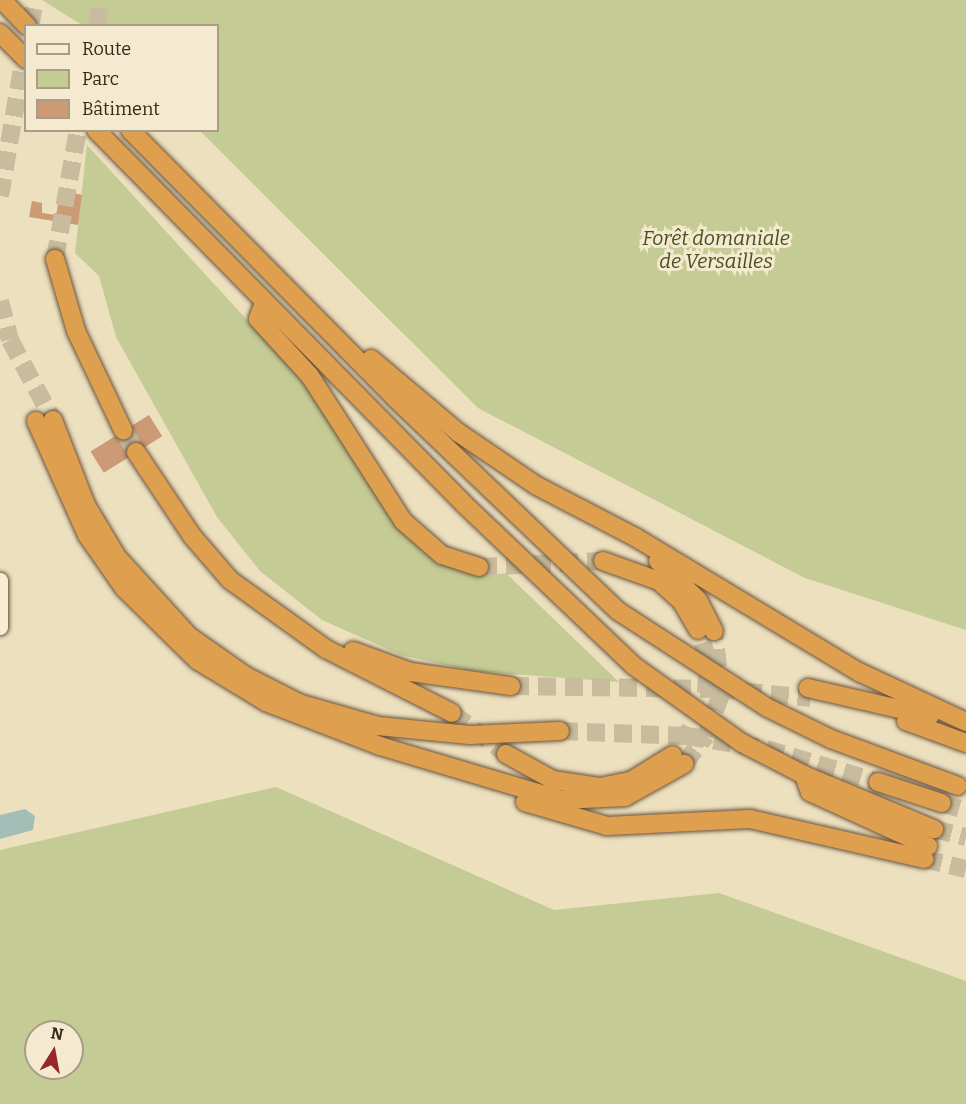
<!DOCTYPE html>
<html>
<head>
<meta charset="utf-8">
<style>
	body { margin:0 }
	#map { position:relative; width:966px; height:1104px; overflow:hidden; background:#ede0bf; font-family:Bitter,serif }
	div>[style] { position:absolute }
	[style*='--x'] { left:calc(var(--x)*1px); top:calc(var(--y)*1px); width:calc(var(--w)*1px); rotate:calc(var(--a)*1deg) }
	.green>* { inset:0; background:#c4cb94 }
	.water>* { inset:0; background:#a2bfb7 }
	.building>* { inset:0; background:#cc9a75; transform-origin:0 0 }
	.highway-tunnel>* { height:18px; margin-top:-9px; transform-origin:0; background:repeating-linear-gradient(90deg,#c8bb9e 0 18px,transparent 0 27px) }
	.roads { filter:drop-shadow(0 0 2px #68523b) drop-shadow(0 0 2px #68523b) }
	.secondary>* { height:15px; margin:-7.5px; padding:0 7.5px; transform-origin:7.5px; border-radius:7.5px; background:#f8edd2 }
	.highway>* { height:18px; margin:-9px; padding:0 9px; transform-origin:9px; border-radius:9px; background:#dea04f }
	span { translate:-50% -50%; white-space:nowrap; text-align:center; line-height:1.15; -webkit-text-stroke:6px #f5eacf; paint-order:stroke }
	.park-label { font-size:20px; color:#465223; font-style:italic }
	.legend { position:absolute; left:24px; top:24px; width:195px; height:108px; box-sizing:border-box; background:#f5eacf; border:2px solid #a89d87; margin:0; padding:8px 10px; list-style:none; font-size:18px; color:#35291c }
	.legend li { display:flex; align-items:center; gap:12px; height:30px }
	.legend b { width:30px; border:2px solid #a89d87 }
	.north { position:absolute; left:24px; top:1020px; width:60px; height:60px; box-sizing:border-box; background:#f5eacf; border:2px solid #a89d87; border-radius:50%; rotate:11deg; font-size:16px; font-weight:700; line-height:24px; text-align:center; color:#35291c }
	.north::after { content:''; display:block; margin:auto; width:21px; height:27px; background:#952828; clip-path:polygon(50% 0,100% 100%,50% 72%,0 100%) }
</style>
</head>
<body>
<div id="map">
	<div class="green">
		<i style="clip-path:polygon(42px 0,966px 0,966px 630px,805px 578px,478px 408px,200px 131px,218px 130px,218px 26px,82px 25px)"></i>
		<i style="clip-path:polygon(87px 145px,300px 378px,404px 534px,445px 565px,486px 576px,506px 573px,619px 682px,473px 671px,401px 655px,322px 620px,260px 571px,217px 517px,116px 337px,99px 276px,75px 253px)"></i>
		<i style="clip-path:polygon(evenodd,276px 787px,554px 910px,719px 893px,966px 981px,966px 1104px,0 1104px,0 850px,276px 787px,36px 1032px,72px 1032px,72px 1068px,36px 1068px,36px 1032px)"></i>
	</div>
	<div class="water">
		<i style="clip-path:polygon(25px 809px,35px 816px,33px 830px,0 839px,0 815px)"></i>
	</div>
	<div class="building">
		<i style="clip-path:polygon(61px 190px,82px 195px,78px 225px,29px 217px,32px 201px,42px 203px,42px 213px,56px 215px)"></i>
		<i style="left:149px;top:415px;width:25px;height:69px;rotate:58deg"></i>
	</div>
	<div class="highway-tunnel">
		<i style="--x:30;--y:26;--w:26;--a:-79"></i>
		<i style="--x:97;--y:26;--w:26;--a:-81"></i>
		<i style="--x:0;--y:196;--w:152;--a:-80.2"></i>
		<i style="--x:55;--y:259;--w:131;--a:-79.9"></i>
		<i style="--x:0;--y:301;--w:40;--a:75.6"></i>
		<i style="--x:10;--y:340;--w:91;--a:61.7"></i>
		<i style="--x:123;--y:430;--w:26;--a:59"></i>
		<i style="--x:479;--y:567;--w:124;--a:-2.8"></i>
		<i style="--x:511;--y:686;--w:206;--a:0.8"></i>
		<i style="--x:717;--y:689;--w:94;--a:5.5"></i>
		<i style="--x:452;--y:713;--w:68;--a:37.2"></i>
		<i style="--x:560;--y:731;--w:127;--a:2.3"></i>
		<i style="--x:687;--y:736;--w:80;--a:9.3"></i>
		<i style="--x:766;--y:749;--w:117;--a:16.4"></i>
		<i style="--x:683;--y:744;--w:56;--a:-65.7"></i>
		<i style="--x:706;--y:693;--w:33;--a:-87"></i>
		<i style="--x:708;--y:660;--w:32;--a:-108"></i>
		<i style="--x:684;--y:764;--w:36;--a:-52"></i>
		<i style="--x:706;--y:736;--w:45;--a:-70.3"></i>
		<i style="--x:721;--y:694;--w:63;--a:-96.3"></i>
		<i style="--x:942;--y:803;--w:25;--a:18"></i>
		<i style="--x:934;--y:829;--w:33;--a:14"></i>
		<i style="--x:924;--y:859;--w:43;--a:13.4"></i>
	</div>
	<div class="roads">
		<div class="secondary">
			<i style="--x:0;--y:580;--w:47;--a:90"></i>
		</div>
		<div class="highway">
			<i style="--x:2;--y:0;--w:36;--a:46"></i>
			<i style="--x:0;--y:33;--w:37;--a:45"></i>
			<i style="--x:96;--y:130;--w:526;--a:45.46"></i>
			<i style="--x:465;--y:505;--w:233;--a:43.6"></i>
			<i style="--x:634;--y:666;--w:133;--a:35.5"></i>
			<i style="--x:742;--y:743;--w:70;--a:27.3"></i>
			<i style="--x:804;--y:775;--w:141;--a:22.6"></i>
			<i style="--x:130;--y:130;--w:378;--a:45.3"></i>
			<i style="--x:396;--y:399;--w:307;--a:43.7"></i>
			<i style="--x:618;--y:611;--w:179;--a:32.9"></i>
			<i style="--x:768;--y:708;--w:70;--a:26.2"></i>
			<i style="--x:831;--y:739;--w:135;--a:20.3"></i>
			<i style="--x:55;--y:259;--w:75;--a:73.7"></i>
			<i style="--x:76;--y:331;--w:110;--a:64.6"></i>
			<i style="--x:264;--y:303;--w:17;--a:111"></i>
			<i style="--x:258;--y:319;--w:77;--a:47.6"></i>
			<i style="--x:310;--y:376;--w:172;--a:57.3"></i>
			<i style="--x:403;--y:521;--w:52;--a:41.1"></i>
			<i style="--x:442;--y:555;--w:39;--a:18"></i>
			<i style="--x:371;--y:359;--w:115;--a:40.1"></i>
			<i style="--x:459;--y:433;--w:94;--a:34.2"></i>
			<i style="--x:537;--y:486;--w:110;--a:27.5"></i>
			<i style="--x:635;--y:537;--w:262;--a:31.1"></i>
			<i style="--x:859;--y:672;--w:118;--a:25"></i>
			<i style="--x:53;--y:420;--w:91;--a:68.8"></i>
			<i style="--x:86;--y:505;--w:61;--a:59.2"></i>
			<i style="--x:117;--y:557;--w:107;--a:47.7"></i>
			<i style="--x:189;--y:636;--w:70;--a:35.1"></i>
			<i style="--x:246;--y:676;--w:62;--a:27"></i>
			<i style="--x:301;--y:704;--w:80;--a:15.9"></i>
			<i style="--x:378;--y:726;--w:92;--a:5.6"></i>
			<i style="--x:470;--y:735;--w:90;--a:-2.5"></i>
			<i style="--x:36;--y:421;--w:125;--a:65.9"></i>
			<i style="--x:87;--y:535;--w:65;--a:55.1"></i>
			<i style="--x:124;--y:588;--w:103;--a:44.6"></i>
			<i style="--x:197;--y:660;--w:81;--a:31.3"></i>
			<i style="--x:266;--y:702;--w:122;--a:21.1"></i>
			<i style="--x:380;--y:746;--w:189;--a:16.6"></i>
			<i style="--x:561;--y:800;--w:64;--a:-2.7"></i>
			<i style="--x:625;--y:797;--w:68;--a:-29.2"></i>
			<i style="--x:136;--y:452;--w:101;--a:56.3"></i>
			<i style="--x:192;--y:536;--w:58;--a:49.2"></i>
			<i style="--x:230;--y:580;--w:118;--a:35.7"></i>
			<i style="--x:326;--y:649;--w:141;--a:26.9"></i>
			<i style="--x:603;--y:561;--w:59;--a:19.7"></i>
			<i style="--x:659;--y:581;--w:31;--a:42"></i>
			<i style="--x:682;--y:602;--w:32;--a:60"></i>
			<i style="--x:658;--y:561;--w:56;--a:44.3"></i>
			<i style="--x:698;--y:600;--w:35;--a:63"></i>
			<i style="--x:353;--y:651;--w:62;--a:19.9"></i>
			<i style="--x:411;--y:672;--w:101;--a:8"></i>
			<i style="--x:808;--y:688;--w:125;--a:12.9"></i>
			<i style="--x:906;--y:721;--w:64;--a:20.1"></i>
			<i style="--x:506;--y:754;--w:54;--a:29"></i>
			<i style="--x:553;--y:780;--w:48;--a:8.5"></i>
			<i style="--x:600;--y:787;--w:32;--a:-11"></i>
			<i style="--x:631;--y:781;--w:49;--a:-31.8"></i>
			<i style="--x:804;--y:775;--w:18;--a:71"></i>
			<i style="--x:810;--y:792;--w:130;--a:24.6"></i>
			<i style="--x:878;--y:782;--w:67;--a:18.2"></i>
			<i style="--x:525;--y:802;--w:85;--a:16.3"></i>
			<i style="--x:607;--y:826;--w:143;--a:-2.8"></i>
			<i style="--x:750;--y:819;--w:179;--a:12.9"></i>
		</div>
	</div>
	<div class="park-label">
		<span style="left:716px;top:250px">Forêt domaniale<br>de Versailles</span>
	</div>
	<ul class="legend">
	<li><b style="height:8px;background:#f8edd2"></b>Route</li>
	<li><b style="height:16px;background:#c4cb94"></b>Parc</li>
	<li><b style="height:16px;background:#cc9a75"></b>Bâtiment</li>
	</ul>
	<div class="north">N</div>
</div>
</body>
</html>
